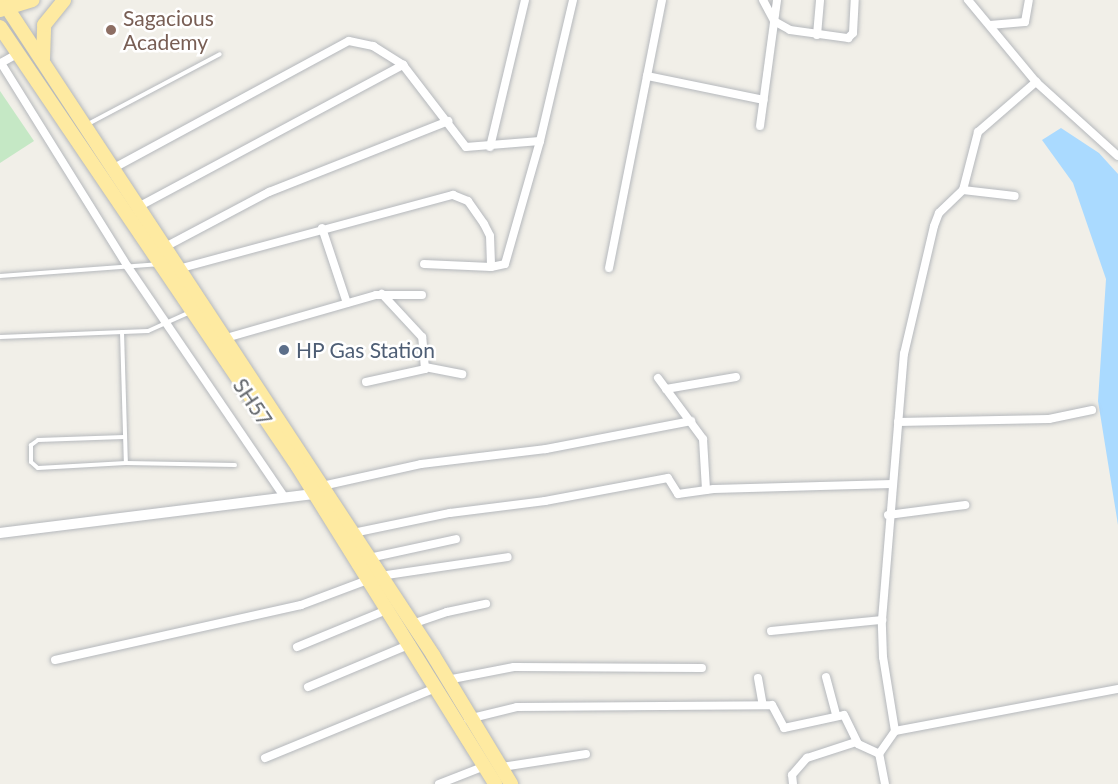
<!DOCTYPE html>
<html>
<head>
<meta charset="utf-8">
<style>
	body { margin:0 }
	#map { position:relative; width:1118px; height:784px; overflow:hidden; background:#f1efe8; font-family:Lato,sans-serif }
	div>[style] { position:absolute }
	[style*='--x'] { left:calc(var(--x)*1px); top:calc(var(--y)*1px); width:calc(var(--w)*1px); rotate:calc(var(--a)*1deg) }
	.green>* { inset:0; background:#c5e8c5 }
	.water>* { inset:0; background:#aadaff }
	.roads { filter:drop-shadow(0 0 2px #b5b8bc) drop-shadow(0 0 2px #b5b8bc) }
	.service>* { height:4px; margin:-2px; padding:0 2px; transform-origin:2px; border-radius:2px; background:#fff }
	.minor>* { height:8px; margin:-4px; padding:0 4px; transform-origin:4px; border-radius:4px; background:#fff }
	.tertiary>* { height:10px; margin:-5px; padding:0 5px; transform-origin:5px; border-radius:5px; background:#fff }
	.trunk>* { height:14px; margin:-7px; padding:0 7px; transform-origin:7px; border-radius:7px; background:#feeaa1 }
	.dots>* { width:16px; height:16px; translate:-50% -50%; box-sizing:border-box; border:3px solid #fff; border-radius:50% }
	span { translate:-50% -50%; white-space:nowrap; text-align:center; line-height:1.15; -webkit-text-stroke:5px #fff; paint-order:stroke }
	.education-label { font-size:21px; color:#785e54 }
	.left { translate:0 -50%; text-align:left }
	.service-label { font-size:21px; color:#4e5e75 }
	.street-label { font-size:21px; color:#5f6368 }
</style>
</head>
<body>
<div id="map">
	<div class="green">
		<i style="clip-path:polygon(0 91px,34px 141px,0 163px)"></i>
	</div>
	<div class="water">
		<i style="clip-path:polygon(1061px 128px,1099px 153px,1118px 174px,1118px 525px,1098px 401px,1106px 279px,1073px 183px,1042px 140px)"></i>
	</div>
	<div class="roads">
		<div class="service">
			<i style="--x:88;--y:124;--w:149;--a:-27.9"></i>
			<i style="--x:0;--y:276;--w:158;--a:-4.3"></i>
			<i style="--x:122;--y:332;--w:131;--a:88.3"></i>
			<i style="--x:126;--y:463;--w:109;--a:1.1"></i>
			<i style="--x:0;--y:337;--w:148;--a:-2.3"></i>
			<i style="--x:148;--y:331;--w:46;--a:-24.3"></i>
			<i style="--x:124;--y:437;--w:86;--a:178"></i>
			<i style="--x:38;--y:440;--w:9;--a:144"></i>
			<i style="--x:31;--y:445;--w:17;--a:90"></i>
			<i style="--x:31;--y:462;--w:9;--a:41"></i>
			<i style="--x:38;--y:468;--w:88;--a:-3.3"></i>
		</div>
		<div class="minor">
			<i style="--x:763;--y:0;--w:24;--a:62"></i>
			<i style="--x:774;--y:21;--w:18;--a:29"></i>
			<i style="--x:790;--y:30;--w:59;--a:7.9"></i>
			<i style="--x:848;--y:38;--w:7;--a:-45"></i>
			<i style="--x:853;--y:33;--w:33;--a:-87"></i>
			<i style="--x:968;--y:0;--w:107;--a:50.3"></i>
			<i style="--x:1036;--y:82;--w:110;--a:42.1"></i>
			<i style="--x:990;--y:25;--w:35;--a:-5"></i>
			<i style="--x:1025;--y:22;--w:22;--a:-80"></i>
			<i style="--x:817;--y:35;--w:35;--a:-85"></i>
			<i style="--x:17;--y:54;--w:18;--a:151"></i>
			<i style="--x:1;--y:63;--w:240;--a:58.1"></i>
			<i style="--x:128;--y:267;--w:279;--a:55.8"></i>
			<i style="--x:647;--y:76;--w:119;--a:11.6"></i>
			<i style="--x:760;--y:126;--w:127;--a:-82.3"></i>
			<i style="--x:490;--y:147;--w:151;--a:-76.6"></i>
			<i style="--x:112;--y:169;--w:269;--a:-28.4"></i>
			<i style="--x:349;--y:41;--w:25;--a:12"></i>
			<i style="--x:373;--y:46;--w:36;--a:32"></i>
			<i style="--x:403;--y:65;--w:103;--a:52.5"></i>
			<i style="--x:466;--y:147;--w:74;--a:-4.6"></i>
			<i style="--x:963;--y:190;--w:52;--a:6.6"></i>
			<i style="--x:138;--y:207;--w:301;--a:-28.2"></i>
			<i style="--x:322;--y:228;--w:79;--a:71.6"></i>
			<i style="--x:165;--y:247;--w:118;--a:-27.9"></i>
			<i style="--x:269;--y:192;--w:193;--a:-21.6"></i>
			<i style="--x:424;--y:264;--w:67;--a:2.6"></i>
			<i style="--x:491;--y:267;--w:14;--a:-12"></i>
			<i style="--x:505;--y:264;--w:128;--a:-74.1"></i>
			<i style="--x:540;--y:141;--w:145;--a:-76.8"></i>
			<i style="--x:609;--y:268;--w:273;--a:-78.8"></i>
			<i style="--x:178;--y:269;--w:285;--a:-15.1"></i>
			<i style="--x:453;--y:195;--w:16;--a:22"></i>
			<i style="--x:468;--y:201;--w:28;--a:55"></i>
			<i style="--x:484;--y:224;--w:13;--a:63"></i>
			<i style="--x:490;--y:236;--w:31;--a:88"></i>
			<i style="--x:226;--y:338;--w:156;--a:-16"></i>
			<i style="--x:376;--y:295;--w:46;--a:0"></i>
			<i style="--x:425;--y:367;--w:38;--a:11"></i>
			<i style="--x:658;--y:378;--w:76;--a:53.6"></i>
			<i style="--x:703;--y:439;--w:51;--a:86.6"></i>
			<i style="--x:366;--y:382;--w:60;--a:-12.4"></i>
			<i style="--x:425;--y:369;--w:32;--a:-95"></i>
			<i style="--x:422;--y:337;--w:59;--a:-132.9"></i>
			<i style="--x:666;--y:389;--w:71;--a:-9.7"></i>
			<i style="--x:898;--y:422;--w:151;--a:-1.1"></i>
			<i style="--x:1049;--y:419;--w:44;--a:-11.8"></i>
			<i style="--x:322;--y:486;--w:101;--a:-12.5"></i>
			<i style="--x:421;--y:464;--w:126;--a:-6.8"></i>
			<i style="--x:546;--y:449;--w:148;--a:-10.9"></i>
			<i style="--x:888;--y:515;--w:78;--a:-7.4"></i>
			<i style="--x:353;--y:533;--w:99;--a:-11.7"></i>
			<i style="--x:450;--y:513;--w:96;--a:-7.2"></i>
			<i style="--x:545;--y:501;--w:125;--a:-10.6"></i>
			<i style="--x:668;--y:478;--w:19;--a:58"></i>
			<i style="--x:678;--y:494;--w:36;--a:-8"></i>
			<i style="--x:714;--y:489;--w:178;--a:-1.6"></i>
			<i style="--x:369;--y:558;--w:89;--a:-12.3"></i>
			<i style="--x:380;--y:576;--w:129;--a:-8.4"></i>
			<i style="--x:412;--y:624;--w:37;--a:-19"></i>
			<i style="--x:447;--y:612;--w:40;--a:-12"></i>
			<i style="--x:771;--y:631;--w:112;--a:-5.7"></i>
			<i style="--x:297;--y:647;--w:100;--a:-22.4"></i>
			<i style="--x:55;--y:660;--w:252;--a:-12.6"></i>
			<i style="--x:301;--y:605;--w:74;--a:-20.6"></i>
			<i style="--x:826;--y:677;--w:38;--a:75"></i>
			<i style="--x:758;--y:678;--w:27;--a:80"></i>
			<i style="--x:447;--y:680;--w:68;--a:-11"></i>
			<i style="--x:514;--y:667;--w:188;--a:0.3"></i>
			<i style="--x:308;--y:687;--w:112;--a:-22.7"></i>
			<i style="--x:468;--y:719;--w:50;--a:-13.8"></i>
			<i style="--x:517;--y:707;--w:255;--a:-0.4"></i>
			<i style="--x:772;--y:705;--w:26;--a:62"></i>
			<i style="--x:784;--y:728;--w:61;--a:-12.2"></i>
			<i style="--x:844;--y:715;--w:32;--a:64"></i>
			<i style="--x:858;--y:744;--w:23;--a:25"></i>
			<i style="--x:895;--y:731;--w:227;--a:-10.7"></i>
			<i style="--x:265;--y:758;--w:187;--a:-22.3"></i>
			<i style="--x:502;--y:767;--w:85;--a:-8.8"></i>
			<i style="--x:439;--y:784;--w:49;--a:-21.4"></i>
			<i style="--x:793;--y:784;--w:9;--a:-96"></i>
			<i style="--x:792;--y:775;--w:23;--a:-49"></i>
			<i style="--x:807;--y:758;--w:52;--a:-18.1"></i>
			<i style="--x:885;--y:784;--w:31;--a:-101"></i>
			<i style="--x:879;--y:754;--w:28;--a:-55"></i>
			<i style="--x:895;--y:731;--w:75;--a:-99.2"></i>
			<i style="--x:883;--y:657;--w:37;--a:-92"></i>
			<i style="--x:882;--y:620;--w:267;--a:-85.3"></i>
			<i style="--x:904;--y:354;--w:131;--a:-76.8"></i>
			<i style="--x:934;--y:226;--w:14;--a:-69"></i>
			<i style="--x:939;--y:213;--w:33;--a:-44"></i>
			<i style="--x:963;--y:190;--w:60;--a:-75.5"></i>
			<i style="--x:978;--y:132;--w:77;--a:-40.8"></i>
		</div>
		<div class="tertiary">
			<i style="--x:0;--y:533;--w:316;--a:-7.1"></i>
		</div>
		<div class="trunk">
			<i style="--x:2;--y:0;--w:784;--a:56.65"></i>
			<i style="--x:433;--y:655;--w:151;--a:58.8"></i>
			<i style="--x:0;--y:10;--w:34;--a:-17"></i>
			<i style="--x:0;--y:27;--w:531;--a:55.89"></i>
			<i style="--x:298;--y:467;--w:373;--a:58.1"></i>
			<i style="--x:43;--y:59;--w:34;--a:-88"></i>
			<i style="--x:44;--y:25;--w:32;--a:-51"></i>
		</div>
	</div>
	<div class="dots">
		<i style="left:111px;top:30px;background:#8d6e63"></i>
		<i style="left:284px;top:350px;background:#5c6f8a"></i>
	</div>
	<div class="education-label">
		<span class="left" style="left:123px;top:30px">Sagacious<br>Academy</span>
	</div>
	<div class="service-label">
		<span class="left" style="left:296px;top:350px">HP Gas Station</span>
	</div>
	<div class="street-label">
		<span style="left:253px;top:402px;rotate:56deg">SH57</span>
	</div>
</div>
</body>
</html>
